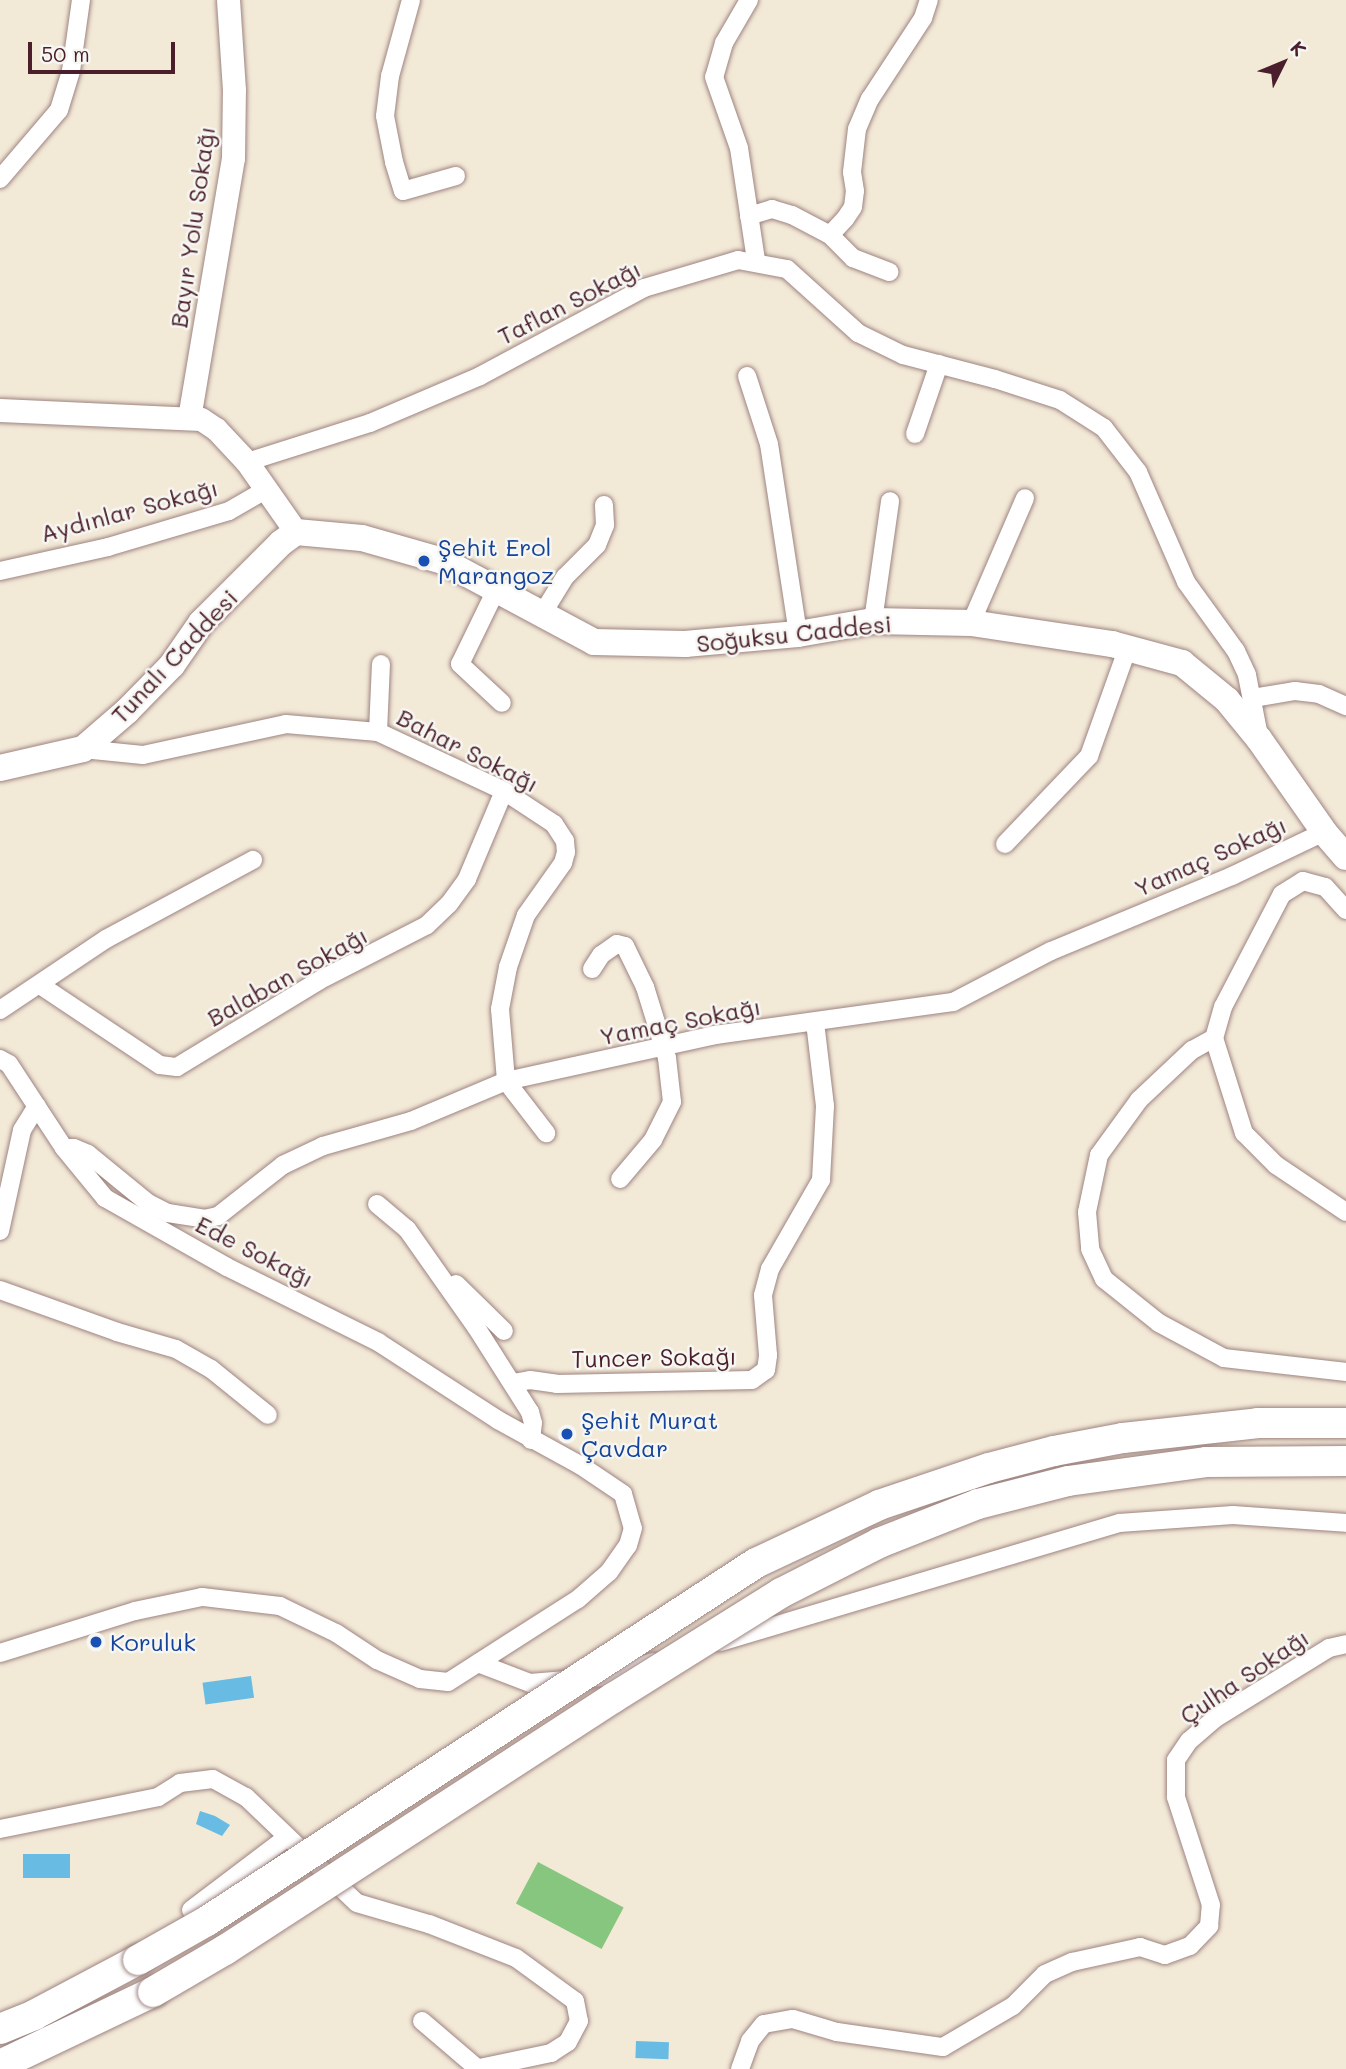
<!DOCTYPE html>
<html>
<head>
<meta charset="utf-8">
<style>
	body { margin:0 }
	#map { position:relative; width:1346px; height:2069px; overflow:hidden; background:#f3e9d7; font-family:Mali,sans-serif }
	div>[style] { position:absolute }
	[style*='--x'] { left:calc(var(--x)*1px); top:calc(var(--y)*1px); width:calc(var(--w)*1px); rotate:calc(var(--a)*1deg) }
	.green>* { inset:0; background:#87c67e; transform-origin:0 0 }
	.water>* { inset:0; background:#68bce4; transform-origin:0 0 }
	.roads { filter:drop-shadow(0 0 2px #9e8481) drop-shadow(0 0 2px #9e8481) }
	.minor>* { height:18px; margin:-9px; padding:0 9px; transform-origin:9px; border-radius:9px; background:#fff }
	.tertiary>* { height:23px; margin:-11.5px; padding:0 11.5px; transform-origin:11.5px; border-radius:11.5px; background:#fff }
	.secondary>* { height:26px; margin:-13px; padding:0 13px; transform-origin:13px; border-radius:13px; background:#fff }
	.trunk>* { height:30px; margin:-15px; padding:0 15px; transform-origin:15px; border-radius:15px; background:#fff }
	.bridges { filter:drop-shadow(0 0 2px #9e8481) drop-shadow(0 0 2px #9e8481) }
	.trunk-bridge>* { height:30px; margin:-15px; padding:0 15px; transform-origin:15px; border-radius:15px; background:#fff }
	.dots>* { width:19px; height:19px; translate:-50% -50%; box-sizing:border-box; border:4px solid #f6f6f2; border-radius:50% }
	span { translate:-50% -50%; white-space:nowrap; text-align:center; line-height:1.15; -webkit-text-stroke:5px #f6f6f2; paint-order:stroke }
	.street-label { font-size:24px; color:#4a1f2b }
	.transit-label { font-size:24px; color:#164399 }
	.left { translate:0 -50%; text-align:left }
	.north { position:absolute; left:1248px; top:28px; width:70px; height:70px; -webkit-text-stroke:5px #f6f6f2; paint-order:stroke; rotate:47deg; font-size:19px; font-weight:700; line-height:28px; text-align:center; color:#4a1f2b }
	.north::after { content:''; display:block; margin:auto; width:24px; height:32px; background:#4a1f2b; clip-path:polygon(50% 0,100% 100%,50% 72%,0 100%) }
	.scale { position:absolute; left:28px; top:42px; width:147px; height:32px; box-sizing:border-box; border:4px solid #4a1f2b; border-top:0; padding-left:9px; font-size:21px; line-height:24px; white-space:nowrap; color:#4a1f2b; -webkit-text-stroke:5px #f6f6f2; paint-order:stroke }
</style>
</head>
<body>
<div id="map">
	<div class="green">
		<i style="left:538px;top:1862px;width:97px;height:47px;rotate:28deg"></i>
	</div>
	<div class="water">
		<i style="left:251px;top:1676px;width:22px;height:49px;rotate:82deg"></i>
		<i style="clip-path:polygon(200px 1811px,215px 1816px,230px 1825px,222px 1836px,196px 1824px)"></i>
		<i style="left:23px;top:1854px;width:47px;height:24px"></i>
		<i style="left:636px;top:2041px;width:33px;height:17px;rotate:2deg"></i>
	</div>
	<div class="roads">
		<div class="minor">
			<i style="--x:411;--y:0;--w:79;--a:105.4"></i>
			<i style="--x:390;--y:76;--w:40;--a:97.1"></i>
			<i style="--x:385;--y:116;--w:47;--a:78.9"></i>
			<i style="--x:394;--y:162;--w:30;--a:73"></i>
			<i style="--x:403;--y:191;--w:55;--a:-15.8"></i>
			<i style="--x:749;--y:0;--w:50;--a:120.2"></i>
			<i style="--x:724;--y:43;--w:35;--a:106"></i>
			<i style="--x:714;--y:77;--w:75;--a:70.6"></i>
			<i style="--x:739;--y:148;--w:114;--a:81.4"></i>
			<i style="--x:0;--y:179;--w:91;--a:-49.5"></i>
			<i style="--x:59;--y:110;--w:41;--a:-72.9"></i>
			<i style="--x:71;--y:71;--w:72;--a:-82"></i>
			<i style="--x:749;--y:216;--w:24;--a:-17"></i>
			<i style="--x:772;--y:209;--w:21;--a:17"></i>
			<i style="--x:792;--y:215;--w:43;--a:27.8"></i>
			<i style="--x:830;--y:235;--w:22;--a:-47"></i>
			<i style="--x:845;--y:219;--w:14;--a:-56"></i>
			<i style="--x:853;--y:207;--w:16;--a:-83"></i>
			<i style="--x:855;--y:191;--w:19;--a:-99"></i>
			<i style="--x:852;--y:172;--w:43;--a:-83.4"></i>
			<i style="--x:857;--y:129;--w:33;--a:-67"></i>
			<i style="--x:870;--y:99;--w:97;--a:-56.8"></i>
			<i style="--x:923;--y:18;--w:19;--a:-72"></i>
			<i style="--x:830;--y:235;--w:33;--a:45"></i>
			<i style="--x:853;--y:258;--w:39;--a:21"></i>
			<i style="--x:747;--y:376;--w:71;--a:72.1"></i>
			<i style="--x:769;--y:444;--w:192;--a:81.3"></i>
			<i style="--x:915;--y:434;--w:74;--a:-71.1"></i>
			<i style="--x:247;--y:462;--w:129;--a:-17.6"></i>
			<i style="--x:370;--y:423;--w:120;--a:-23.1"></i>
			<i style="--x:480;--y:376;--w:186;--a:-28.2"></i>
			<i style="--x:644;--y:288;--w:98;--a:-16.6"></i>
			<i style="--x:738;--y:260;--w:50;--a:10.4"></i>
			<i style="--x:787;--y:269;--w:96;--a:42"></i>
			<i style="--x:858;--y:333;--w:50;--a:26.1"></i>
			<i style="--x:903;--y:355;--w:95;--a:14.6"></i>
			<i style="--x:995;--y:379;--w:68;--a:17.9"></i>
			<i style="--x:1060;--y:400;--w:52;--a:32.5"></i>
			<i style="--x:1104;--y:428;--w:56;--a:52.3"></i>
			<i style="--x:1138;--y:472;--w:120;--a:66.4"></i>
			<i style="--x:1186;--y:582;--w:85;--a:54.1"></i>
			<i style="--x:1236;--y:651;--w:26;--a:65"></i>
			<i style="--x:1247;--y:675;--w:62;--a:78.9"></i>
			<i style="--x:0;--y:571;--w:111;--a:-12.5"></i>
			<i style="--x:108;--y:547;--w:126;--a:-16.6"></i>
			<i style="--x:229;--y:511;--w:44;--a:-30.1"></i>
			<i style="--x:496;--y:590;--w:82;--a:115.9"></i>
			<i style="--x:460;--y:664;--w:57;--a:42.9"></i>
			<i style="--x:541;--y:616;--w:46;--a:-58.4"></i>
			<i style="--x:565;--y:577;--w:45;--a:-45"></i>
			<i style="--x:597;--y:545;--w:22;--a:-68"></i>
			<i style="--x:605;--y:525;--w:20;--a:-93"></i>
			<i style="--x:873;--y:621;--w:121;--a:-81.9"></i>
			<i style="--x:971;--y:623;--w:136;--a:-66.6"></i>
			<i style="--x:1253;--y:698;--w:43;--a:-9.5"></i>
			<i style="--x:1295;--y:691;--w:24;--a:7"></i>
			<i style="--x:1319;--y:694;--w:30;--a:24"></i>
			<i style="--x:378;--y:732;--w:68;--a:-87.5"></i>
			<i style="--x:83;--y:749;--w:60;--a:5.7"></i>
			<i style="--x:143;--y:755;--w:146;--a:-12.2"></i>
			<i style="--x:286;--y:724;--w:92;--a:5"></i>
			<i style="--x:378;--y:732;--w:139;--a:25.1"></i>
			<i style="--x:504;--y:791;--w:60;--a:33.4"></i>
			<i style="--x:554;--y:824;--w:20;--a:57"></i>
			<i style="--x:565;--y:841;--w:11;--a:85"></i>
			<i style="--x:566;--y:852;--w:11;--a:105"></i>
			<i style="--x:563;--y:863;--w:64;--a:125.4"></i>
			<i style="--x:526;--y:915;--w:55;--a:109.1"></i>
			<i style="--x:508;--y:967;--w:43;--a:100.8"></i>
			<i style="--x:500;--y:1009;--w:72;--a:85.2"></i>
			<i style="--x:506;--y:1081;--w:66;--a:52.4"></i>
			<i style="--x:1005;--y:844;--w:122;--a:-46.3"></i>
			<i style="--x:1089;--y:756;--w:116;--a:-70.3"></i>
			<i style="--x:1346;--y:910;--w:31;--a:-132"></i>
			<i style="--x:1325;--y:887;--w:23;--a:-165"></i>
			<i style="--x:1303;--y:881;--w:25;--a:148"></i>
			<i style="--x:1282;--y:894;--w:127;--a:117.6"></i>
			<i style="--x:1223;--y:1007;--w:32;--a:106"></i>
			<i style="--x:1214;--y:1038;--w:100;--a:72.5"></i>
			<i style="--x:1244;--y:1133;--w:45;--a:45"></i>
			<i style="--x:1276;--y:1165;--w:84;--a:33.9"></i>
			<i style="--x:592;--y:969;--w:17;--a:-57"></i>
			<i style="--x:601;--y:955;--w:19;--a:-35"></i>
			<i style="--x:617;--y:944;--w:8;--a:14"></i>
			<i style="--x:625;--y:946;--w:46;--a:64"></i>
			<i style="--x:645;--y:987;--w:74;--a:72.8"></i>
			<i style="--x:667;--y:1058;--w:44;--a:83.5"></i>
			<i style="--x:672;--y:1102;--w:42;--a:116.6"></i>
			<i style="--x:653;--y:1140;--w:51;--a:130.2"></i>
			<i style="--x:40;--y:985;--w:144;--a:33.7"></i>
			<i style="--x:160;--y:1065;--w:17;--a:7"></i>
			<i style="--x:177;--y:1067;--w:167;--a:-31.3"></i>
			<i style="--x:320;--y:980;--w:120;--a:-27.2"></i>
			<i style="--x:427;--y:925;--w:30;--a:-44"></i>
			<i style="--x:449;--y:904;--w:31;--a:-54"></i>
			<i style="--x:467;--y:879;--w:95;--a:-67.2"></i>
			<i style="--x:0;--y:1010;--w:128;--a:-33.8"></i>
			<i style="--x:106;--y:939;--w:167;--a:-28.3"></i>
			<i style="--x:1214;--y:1038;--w:25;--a:151"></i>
			<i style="--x:1192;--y:1050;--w:73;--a:136.7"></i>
			<i style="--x:1139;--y:1100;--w:68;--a:126"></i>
			<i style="--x:1099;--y:1155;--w:58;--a:101.9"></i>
			<i style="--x:1087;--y:1212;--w:37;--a:85"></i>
			<i style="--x:1090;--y:1249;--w:33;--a:65"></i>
			<i style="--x:1104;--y:1279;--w:70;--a:38.7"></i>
			<i style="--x:1159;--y:1323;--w:74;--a:28.3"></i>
			<i style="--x:1224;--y:1358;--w:123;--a:6.5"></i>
			<i style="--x:0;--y:1059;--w:10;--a:29"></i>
			<i style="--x:9;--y:1064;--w:100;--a:56.8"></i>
			<i style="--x:64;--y:1148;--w:65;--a:50.6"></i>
			<i style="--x:105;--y:1198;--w:140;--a:29.5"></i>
			<i style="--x:227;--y:1267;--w:169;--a:26.4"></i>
			<i style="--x:378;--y:1342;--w:143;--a:33"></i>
			<i style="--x:498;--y:1420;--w:94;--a:28.8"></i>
			<i style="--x:580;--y:1465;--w:52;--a:34"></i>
			<i style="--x:623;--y:1494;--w:35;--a:74"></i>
			<i style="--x:633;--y:1528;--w:18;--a:106"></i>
			<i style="--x:628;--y:1545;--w:33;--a:125"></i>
			<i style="--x:609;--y:1572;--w:41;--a:138.9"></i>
			<i style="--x:578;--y:1599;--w:154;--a:147.4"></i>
			<i style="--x:448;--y:1682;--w:28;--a:-174"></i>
			<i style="--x:420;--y:1679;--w:47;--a:-156.2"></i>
			<i style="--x:377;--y:1660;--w:49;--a:-146.6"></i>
			<i style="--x:336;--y:1633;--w:62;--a:-154.3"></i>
			<i style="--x:280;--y:1606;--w:79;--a:-173.4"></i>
			<i style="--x:202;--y:1597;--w:68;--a:168.2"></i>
			<i style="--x:135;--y:1611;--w:141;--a:162.7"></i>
			<i style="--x:64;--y:1148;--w:10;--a:0"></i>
			<i style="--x:74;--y:1148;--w:15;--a:23"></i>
			<i style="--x:88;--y:1154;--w:77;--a:39.2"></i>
			<i style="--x:148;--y:1203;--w:22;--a:27"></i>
			<i style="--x:168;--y:1213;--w:36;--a:9"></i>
			<i style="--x:204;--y:1219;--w:14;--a:-12"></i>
			<i style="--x:218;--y:1216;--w:83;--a:-38.1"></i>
			<i style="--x:283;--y:1165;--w:44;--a:-25.4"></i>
			<i style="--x:323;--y:1146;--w:91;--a:-15.9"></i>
			<i style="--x:411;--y:1121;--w:103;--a:-22.8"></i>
			<i style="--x:506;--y:1081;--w:214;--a:-12.4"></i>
			<i style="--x:715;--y:1035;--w:240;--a:-7.9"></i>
			<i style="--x:953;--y:1002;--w:110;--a:-27.5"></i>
			<i style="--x:1051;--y:951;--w:196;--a:-22.5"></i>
			<i style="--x:1232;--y:876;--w:102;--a:-25.6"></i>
			<i style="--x:377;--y:1204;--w:39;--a:40"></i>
			<i style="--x:407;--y:1229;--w:120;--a:54.9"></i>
			<i style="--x:476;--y:1327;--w:101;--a:57.6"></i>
			<i style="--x:530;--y:1412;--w:11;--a:75"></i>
			<i style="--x:533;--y:1423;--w:17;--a:97"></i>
			<i style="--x:0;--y:1231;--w:103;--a:-77.7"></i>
			<i style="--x:22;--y:1130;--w:28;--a:-58"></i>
			<i style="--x:456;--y:1284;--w:67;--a:44.4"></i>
			<i style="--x:0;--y:1290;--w:124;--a:19.7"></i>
			<i style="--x:117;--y:1332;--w:61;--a:16.1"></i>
			<i style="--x:176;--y:1349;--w:40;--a:29.7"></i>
			<i style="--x:211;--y:1369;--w:73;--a:38.9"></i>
			<i style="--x:513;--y:1383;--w:17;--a:-10"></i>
			<i style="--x:530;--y:1380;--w:27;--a:8"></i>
			<i style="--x:557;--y:1384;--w:195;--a:-1.2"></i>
			<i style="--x:752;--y:1380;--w:17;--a:-36"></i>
			<i style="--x:766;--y:1370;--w:15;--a:-82"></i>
			<i style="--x:768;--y:1355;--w:60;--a:-94.8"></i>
			<i style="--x:763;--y:1295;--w:27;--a:-75"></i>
			<i style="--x:770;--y:1269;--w:103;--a:-60.2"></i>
			<i style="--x:821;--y:1180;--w:74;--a:-86.9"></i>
			<i style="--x:825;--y:1106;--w:85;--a:-96.8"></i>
			<i style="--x:720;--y:1642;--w:416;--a:-16.6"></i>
			<i style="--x:1119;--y:1523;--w:114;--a:-4"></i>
			<i style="--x:1233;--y:1515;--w:113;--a:4"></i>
			<i style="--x:478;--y:1663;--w:56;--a:21"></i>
			<i style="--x:530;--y:1683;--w:73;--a:-4.7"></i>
			<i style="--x:603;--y:1677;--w:52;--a:-16.7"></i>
			<i style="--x:0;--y:1829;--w:161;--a:-11.4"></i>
			<i style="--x:158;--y:1797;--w:26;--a:-32"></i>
			<i style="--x:180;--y:1783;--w:33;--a:-7"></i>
			<i style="--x:213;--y:1779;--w:38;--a:29"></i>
			<i style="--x:246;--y:1797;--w:153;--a:43.7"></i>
			<i style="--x:357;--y:1903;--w:75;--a:16.3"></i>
			<i style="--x:429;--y:1924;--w:93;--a:21.3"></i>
			<i style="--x:516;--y:1958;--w:73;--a:36.1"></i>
			<i style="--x:575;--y:2001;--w:20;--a:79"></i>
			<i style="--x:579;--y:2021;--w:24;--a:118"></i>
			<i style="--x:568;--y:2042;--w:20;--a:147"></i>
			<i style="--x:551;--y:2053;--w:78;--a:168.1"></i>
			<i style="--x:191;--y:1910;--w:121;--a:-37.2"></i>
			<i style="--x:422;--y:2021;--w:72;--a:40.5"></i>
			<i style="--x:740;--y:2069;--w:30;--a:-70"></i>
			<i style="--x:750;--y:2041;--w:22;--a:-51"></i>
			<i style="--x:764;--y:2024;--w:29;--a:-10"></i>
			<i style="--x:793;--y:2019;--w:46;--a:16.5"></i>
			<i style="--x:837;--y:2032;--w:107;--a:8.1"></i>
			<i style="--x:943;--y:2047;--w:81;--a:-30.4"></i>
			<i style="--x:1013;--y:2006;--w:45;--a:-45"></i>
			<i style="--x:1045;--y:1974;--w:30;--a:-24"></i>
			<i style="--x:1072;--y:1962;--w:70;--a:-12.4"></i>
			<i style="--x:1140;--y:1947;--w:26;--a:18"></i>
			<i style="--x:1165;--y:1955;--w:27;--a:-20"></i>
			<i style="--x:1190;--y:1946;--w:28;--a:-46"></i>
			<i style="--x:1209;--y:1926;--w:21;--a:-85"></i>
			<i style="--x:1211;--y:1905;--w:114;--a:-108"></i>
			<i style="--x:1176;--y:1797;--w:37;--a:-90"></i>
			<i style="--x:1176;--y:1760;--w:23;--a:-56"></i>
			<i style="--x:1189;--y:1741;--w:33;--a:-41"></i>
			<i style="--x:1214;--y:1719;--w:135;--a:-31.7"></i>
			<i style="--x:1329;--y:1648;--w:17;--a:-13"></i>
		</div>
		<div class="tertiary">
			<i style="--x:0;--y:410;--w:201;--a:2.6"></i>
			<i style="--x:201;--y:419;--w:18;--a:34"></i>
			<i style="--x:216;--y:429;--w:45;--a:46.8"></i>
			<i style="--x:247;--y:462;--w:85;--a:55"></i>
			<i style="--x:189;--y:418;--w:264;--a:-80.4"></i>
			<i style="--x:233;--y:158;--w:68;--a:-89.2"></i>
			<i style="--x:234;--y:90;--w:90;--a:-93.8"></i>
		</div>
		<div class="secondary">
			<i style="--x:0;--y:768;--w:85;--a:-12.9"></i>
			<i style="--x:83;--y:749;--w:58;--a:-40.8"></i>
			<i style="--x:127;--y:711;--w:64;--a:-45.6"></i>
			<i style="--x:172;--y:665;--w:51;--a:-55.4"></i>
			<i style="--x:201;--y:623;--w:113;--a:-45"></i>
			<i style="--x:281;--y:543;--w:19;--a:-36"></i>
			<i style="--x:296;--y:532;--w:66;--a:5.2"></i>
			<i style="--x:362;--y:538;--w:84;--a:15.9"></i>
			<i style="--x:443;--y:561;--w:171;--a:28.2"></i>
			<i style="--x:594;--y:642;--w:91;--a:1.3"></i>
			<i style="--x:685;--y:644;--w:113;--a:-5.1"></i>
			<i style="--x:798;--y:634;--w:76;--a:-9.8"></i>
			<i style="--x:873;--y:621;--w:98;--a:1.2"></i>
			<i style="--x:971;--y:623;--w:143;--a:8.5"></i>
			<i style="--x:1112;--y:644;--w:73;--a:15.2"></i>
			<i style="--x:1182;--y:663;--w:58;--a:39.4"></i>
			<i style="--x:1227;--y:700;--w:50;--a:50.6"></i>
			<i style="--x:1259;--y:739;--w:113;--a:55"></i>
			<i style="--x:1324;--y:832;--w:33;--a:49"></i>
		</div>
		<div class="trunk">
			<i style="--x:0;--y:2029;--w:37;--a:-22"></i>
			<i style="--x:34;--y:2015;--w:118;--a:-27.9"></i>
			<i style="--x:0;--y:2065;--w:170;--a:-25.5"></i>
		</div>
	</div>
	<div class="bridges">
		<div class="trunk-bridge">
			<i style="--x:138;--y:1960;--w:79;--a:-29.5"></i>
			<i style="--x:207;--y:1921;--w:655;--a:-33.11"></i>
			<i style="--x:756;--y:1563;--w:136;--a:-25.2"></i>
			<i style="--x:879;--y:1505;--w:116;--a:-18.6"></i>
			<i style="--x:989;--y:1468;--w:67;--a:-14.7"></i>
			<i style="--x:1054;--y:1451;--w:70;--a:-10.7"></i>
			<i style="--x:1123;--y:1438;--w:136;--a:-6.3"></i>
			<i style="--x:1258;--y:1423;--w:88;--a:0"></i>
			<i style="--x:153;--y:1992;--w:83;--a:-30.3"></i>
			<i style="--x:225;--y:1950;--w:463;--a:-33"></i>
			<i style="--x:613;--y:1698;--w:198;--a:-32"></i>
			<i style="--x:781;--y:1593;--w:110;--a:-27"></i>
			<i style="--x:879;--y:1543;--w:106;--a:-21.5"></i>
			<i style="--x:978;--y:1504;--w:93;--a:-14.3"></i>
			<i style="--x:1068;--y:1481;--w:139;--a:-7.8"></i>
			<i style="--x:1206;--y:1462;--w:140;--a:-0.4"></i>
		</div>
	</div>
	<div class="dots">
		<i style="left:424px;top:561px;background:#1a4fb4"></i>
		<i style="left:567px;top:1434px;background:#1a4fb4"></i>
		<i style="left:96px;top:1642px;background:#1a4fb4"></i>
	</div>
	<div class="street-label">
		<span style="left:192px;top:227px;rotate:-82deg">Bayır Yolu Sokağı</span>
		<span style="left:569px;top:302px;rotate:-27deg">Taflan Sokağı</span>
		<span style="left:129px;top:510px;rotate:-15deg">Aydınlar Sokağı</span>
		<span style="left:794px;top:633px;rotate:-6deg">Soğuksu Caddesi</span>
		<span style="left:174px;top:656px;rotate:-47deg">Tunalı Caddesi</span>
		<span style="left:468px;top:750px;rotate:27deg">Bahar Sokağı</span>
		<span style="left:1210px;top:856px;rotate:-24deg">Yamaç Sokağı</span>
		<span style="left:287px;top:976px;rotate:-29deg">Balaban Sokağı</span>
		<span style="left:680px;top:1021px;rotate:-11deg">Yamaç Sokağı</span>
		<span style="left:255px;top:1251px;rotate:27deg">Ede Sokağı</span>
		<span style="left:654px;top:1357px;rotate:-1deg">Tuncer Sokağı</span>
		<span style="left:1244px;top:1676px;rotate:-34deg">Çulha Sokağı</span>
	</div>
	<div class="transit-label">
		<span class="left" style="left:438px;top:561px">Şehit Erol<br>Marangoz</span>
		<span class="left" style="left:581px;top:1434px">Şehit Murat<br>Çavdar</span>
		<span class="left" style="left:110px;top:1642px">Koruluk</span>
	</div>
	<div class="north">K</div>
	<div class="scale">50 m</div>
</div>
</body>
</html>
